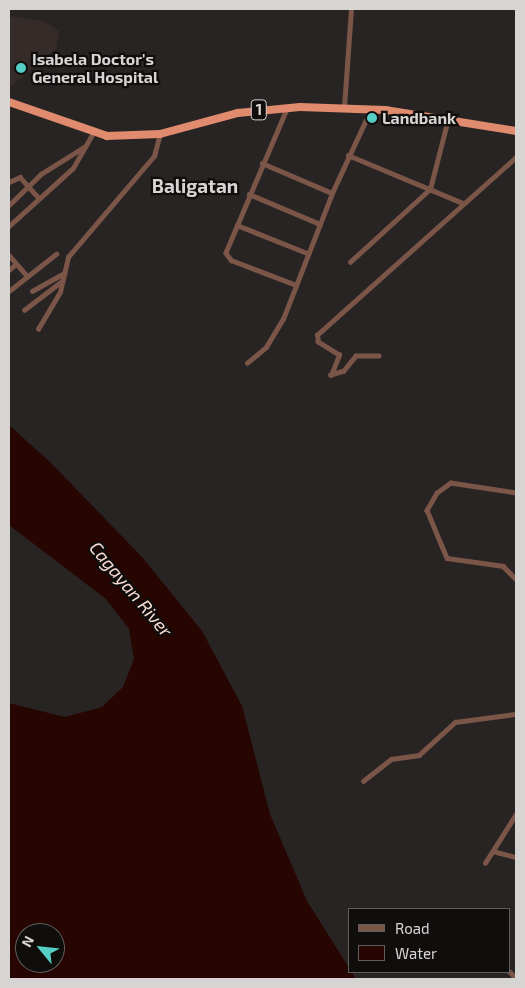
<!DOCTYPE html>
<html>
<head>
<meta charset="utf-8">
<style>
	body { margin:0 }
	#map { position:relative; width:525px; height:988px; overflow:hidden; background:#282423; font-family:"Exo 2",sans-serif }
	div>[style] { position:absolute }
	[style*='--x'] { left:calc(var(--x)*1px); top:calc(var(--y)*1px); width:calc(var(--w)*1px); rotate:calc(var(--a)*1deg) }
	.built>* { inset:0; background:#352b28 }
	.water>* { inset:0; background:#270500 }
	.minor>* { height:4.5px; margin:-2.25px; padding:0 2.25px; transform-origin:2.25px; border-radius:2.25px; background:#7a5548 }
	.trunk>* { height:8px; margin:-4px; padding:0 4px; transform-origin:4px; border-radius:4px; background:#e08b6e }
	.dots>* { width:14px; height:14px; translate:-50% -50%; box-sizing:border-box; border:2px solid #0f0e0d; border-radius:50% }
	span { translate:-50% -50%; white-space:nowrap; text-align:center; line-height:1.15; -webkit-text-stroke:4.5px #0f0e0d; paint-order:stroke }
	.shield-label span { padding:1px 4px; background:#0f0e0d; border:1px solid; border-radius:4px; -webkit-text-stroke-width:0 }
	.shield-label { font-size:15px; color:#d7d5d4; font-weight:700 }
	.poi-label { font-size:16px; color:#d7d5d4; font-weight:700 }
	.left { translate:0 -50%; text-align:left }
	.water-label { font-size:18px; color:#fadcd2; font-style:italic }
	.quarter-label { font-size:19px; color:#d7d5d4; font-weight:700 }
	.frame { position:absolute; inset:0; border:10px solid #d7d5d4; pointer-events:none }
	.legend { position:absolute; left:348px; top:908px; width:162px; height:65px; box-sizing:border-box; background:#0f0e0d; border:1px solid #5f5e5d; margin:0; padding:6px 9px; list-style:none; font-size:15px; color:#d7d5d4 }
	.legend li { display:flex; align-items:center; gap:10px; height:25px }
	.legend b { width:25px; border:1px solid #5f5e5d }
	.north { position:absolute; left:15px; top:923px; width:50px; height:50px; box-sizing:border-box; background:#0f0e0d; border:1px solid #5f5e5d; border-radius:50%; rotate:298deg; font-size:14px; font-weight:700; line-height:20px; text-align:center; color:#d7d5d4 }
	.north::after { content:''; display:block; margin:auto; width:18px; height:22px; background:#55cec6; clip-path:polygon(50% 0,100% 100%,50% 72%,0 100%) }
</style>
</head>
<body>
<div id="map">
	<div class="built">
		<i style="clip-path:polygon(9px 16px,44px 21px,59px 31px,56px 49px,9px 88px)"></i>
	</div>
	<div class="water">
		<i style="clip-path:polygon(evenodd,9px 425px,51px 463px,142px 557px,202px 631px,242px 706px,270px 814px,307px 901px,356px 979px,9px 979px,9px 703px,65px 717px,102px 707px,123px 687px,134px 659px,129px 629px,106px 599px,9px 525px,9px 425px,25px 933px,55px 933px,55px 963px,25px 963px,25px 933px)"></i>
	</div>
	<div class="minor">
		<i style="--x:344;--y:107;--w:98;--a:-85.9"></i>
		<i style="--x:287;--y:109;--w:156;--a:113"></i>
		<i style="--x:226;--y:253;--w:9;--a:54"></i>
		<i style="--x:231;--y:260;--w:67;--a:20.9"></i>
		<i style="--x:348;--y:155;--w:125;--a:22.7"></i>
		<i style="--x:262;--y:163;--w:76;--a:23.2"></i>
		<i style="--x:9;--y:182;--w:12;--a:-24"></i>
		<i style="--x:20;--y:177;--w:28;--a:48"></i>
		<i style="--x:249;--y:194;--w:77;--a:22.9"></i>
		<i style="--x:9;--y:205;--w:45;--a:-44.1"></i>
		<i style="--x:41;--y:174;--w:51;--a:-32.1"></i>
		<i style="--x:237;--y:225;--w:75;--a:21.8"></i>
		<i style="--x:9;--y:226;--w:86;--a:-42.2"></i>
		<i style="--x:73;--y:168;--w:40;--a:-60.3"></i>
		<i style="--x:9;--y:255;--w:28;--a:49"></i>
		<i style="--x:350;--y:262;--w:108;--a:-42.4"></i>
		<i style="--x:430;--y:189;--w:72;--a:-75.6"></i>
		<i style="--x:9;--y:270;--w:9;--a:-41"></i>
		<i style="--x:9;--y:291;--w:60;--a:-38.2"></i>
		<i style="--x:32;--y:291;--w:37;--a:-29"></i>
		<i style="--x:24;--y:310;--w:48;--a:-37.3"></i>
		<i style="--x:38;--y:329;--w:43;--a:-59.3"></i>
		<i style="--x:60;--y:292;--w:36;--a:-77"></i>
		<i style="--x:68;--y:257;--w:133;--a:-49.6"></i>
		<i style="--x:154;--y:156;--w:23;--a:-75"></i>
		<i style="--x:379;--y:356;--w:23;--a:180"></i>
		<i style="--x:356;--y:356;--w:19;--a:129"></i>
		<i style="--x:344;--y:371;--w:14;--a:163"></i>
		<i style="--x:331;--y:375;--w:22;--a:-68"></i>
		<i style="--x:339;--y:355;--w:25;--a:-148"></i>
		<i style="--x:318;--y:342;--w:7;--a:-98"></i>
		<i style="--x:317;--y:335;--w:267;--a:-41.8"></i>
		<i style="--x:247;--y:363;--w:25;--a:-40"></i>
		<i style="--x:266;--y:347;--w:33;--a:-59"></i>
		<i style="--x:283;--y:319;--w:135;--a:-68.7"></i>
		<i style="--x:332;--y:193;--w:93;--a:-65.1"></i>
		<i style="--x:516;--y:493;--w:66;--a:-171.3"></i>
		<i style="--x:451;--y:483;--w:17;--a:144"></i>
		<i style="--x:437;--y:493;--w:20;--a:120"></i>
		<i style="--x:427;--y:510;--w:52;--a:67.4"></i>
		<i style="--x:447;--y:558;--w:57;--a:8.1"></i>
		<i style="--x:503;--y:566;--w:18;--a:45"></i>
		<i style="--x:363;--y:781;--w:36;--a:-38"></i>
		<i style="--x:391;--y:759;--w:28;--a:-8"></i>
		<i style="--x:419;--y:755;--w:49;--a:-42.5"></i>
		<i style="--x:455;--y:722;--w:62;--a:-7.5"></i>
		<i style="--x:493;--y:851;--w:24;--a:15"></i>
		<i style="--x:485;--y:863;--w:58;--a:-57.7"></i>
		<i style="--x:509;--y:971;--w:10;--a:45"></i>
	</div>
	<div class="trunk">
		<i style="--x:9;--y:102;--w:104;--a:19.1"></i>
		<i style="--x:107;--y:136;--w:53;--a:-2.2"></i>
		<i style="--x:160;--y:134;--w:81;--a:-15.1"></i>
		<i style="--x:238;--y:113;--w:62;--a:-5.5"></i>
		<i style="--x:300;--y:107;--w:85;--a:2"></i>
		<i style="--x:385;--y:110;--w:133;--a:9.1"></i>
	</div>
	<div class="dots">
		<i style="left:21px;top:68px;background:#55cec6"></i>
		<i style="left:372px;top:118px;background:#55cec6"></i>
	</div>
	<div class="shield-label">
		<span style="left:259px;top:110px">1</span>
	</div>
	<div class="poi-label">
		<span class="left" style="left:32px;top:68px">Isabela Doctor's<br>General Hospital</span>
		<span class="left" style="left:382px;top:118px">Landbank</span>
	</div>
	<div class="water-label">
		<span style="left:131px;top:589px;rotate:50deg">Cagayan River</span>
	</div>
	<div class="quarter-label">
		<span style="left:195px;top:186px">Baligatan</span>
	</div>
	<div class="frame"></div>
	<ul class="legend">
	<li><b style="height:6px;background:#7a5548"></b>Road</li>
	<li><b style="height:14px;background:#270500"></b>Water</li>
	</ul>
	<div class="north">N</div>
</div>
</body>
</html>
